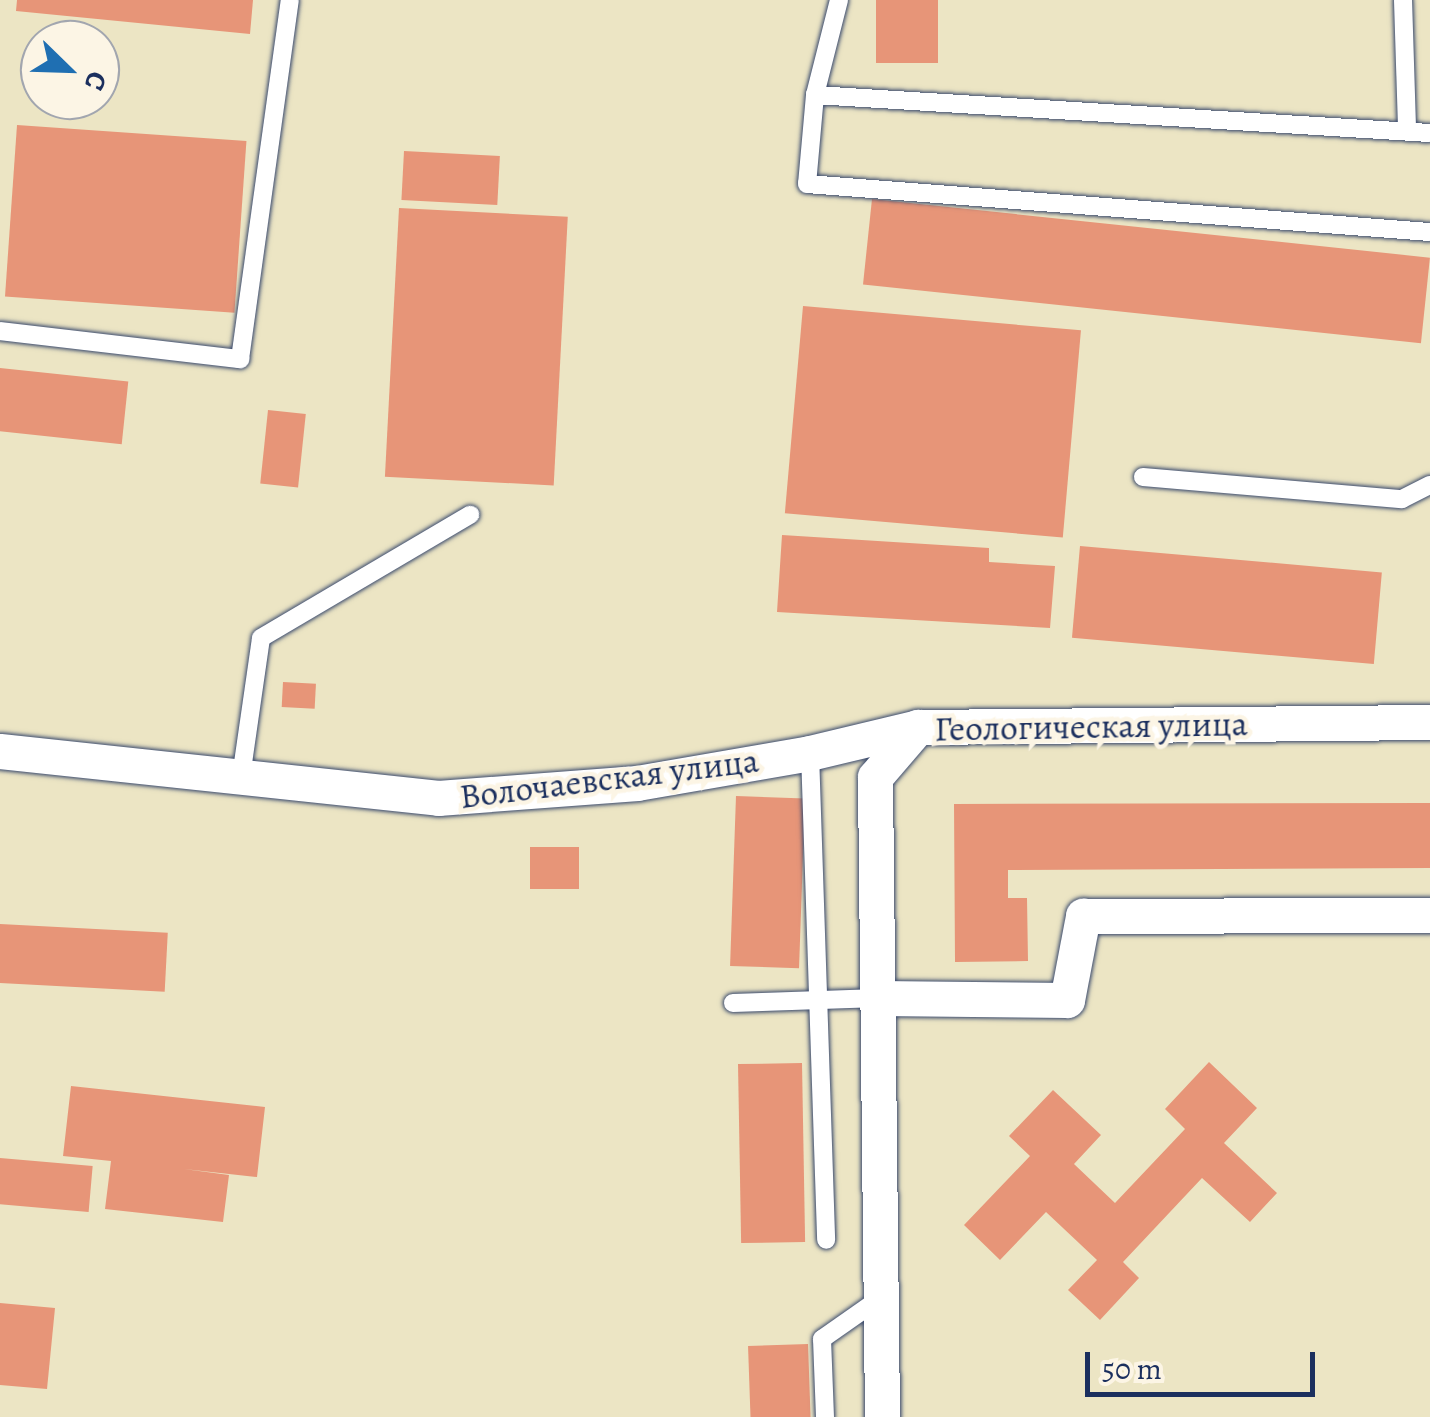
<!DOCTYPE html>
<html>
<head>
<meta charset="utf-8">
<style>
	body { margin:0 }
	#map { position:relative; width:1430px; height:1417px; overflow:hidden; background:#ece5c4; font-family:Alegreya,serif }
	div>[style] { position:absolute }
	[style*='--x'] { left:calc(var(--x)*1px); top:calc(var(--y)*1px); width:calc(var(--w)*1px); rotate:calc(var(--a)*1deg) }
	.building>* { inset:0; background:#e79578; transform-origin:0 0 }
	.roads { filter:drop-shadow(0 0 2px #3a4a6d) drop-shadow(0 0 2px #3a4a6d) }
	.service>* { height:18px; margin:-9px; padding:0 9px; transform-origin:9px; border-radius:9px; background:#fff }
	.minor>* { height:35px; margin:-17.5px; padding:0 17.5px; transform-origin:17.5px; border-radius:17.5px; background:#fff }
	span { translate:-50% -50%; white-space:nowrap; text-align:center; line-height:1.15; -webkit-text-stroke:9px #fcf5e5; paint-order:stroke }
	.street-label { font-size:35px; color:#1b2f5e }
	.north { position:absolute; left:20px; top:20px; width:100px; height:100px; box-sizing:border-box; background:#fcf5e5; border:2px solid #a2a6af; border-radius:50%; rotate:113deg; font-size:28px; font-weight:700; line-height:40px; text-align:center; color:#1b2f5e }
	.north::after { content:''; display:block; margin:auto; width:35px; height:45px; background:#1f6fb2; clip-path:polygon(50% 0,100% 100%,50% 72%,0 100%) }
	.scale { position:absolute; left:1085px; top:1352px; width:230px; height:45px; box-sizing:border-box; border:5px solid #1b2f5e; border-top:0; padding-left:12px; font-size:30px; line-height:35px; white-space:nowrap; color:#1b2f5e; -webkit-text-stroke:8px #fcf5e5; paint-order:stroke }
</style>
</head>
<body>
<div id="map">
	<div class="building">
		<i style="clip-path:polygon(17px 0,253px 0,250px 34px,16px 11px)"></i>
		<i style="left:876px;top:0;width:62px;height:63px"></i>
		<i style="left:17px;top:125px;width:230px;height:172px;rotate:4deg"></i>
		<i style="left:404px;top:151px;width:96px;height:49px;rotate:3deg"></i>
		<i style="left:872px;top:199px;width:561px;height:86px;rotate:6deg"></i>
		<i style="left:399px;top:208px;width:169px;height:269px;rotate:3deg"></i>
		<i style="left:803px;top:306px;width:279px;height:208px;rotate:5deg"></i>
		<i style="left:0;top:368px;width:129px;height:63px;rotate:6deg"></i>
		<i style="left:268px;top:410px;width:38px;height:74px;rotate:6deg"></i>
		<i style="clip-path:polygon(782px 535px,989px 548px,989px 562px,1055px 566px,1050px 628px,777px 612px)"></i>
		<i style="left:1080px;top:546px;width:303px;height:92px;rotate:5deg"></i>
		<i style="left:283px;top:682px;width:33px;height:25px;rotate:3deg"></i>
		<i style="left:736px;top:796px;width:69px;height:170px;rotate:2deg"></i>
		<i style="clip-path:polygon(1430px 803px,1430px 868px,1008px 870px,1008px 898px,1027px 898px,1028px 961px,955px 962px,954px 804px)"></i>
		<i style="left:530px;top:847px;width:49px;height:42px"></i>
		<i style="left:0;top:924px;width:168px;height:59px;rotate:3deg"></i>
		<i style="clip-path:polygon(1209px 1062px,1257px 1108px,1224px 1143px,1277px 1193px,1250px 1222px,1202px 1178px,1123px 1262px,1139px 1278px,1100px 1320px,1068px 1290px,1097px 1260px,1046px 1212px,1000px 1260px,964px 1225px,1030px 1156px,1009px 1136px,1053px 1090px,1101px 1135px,1074px 1164px,1115px 1203px,1185px 1129px,1165px 1109px)"></i>
		<i style="left:802px;top:1063px;width:179px;height:64px;rotate:89deg"></i>
		<i style="clip-path:polygon(71px 1086px,265px 1107px,257px 1177px,184px 1169px,229px 1175px,223px 1222px,105px 1209px,111px 1161px,63px 1156px)"></i>
		<i style="left:0;top:1158px;width:93px;height:46px;rotate:5deg"></i>
		<i style="clip-path:polygon(0 1303px,55px 1308px,47px 1389px,0 1385px)"></i>
		<i style="left:808px;top:1344px;width:73px;height:60px;rotate:88deg"></i>
	</div>
	<div class="roads">
		<div class="service">
			<i style="--x:839;--y:0;--w:98;--a:104.2"></i>
			<i style="--x:815;--y:95;--w:89;--a:95.1"></i>
			<i style="--x:807;--y:184;--w:625;--a:4.41"></i>
			<i style="--x:1403;--y:0;--w:129;--a:88.2"></i>
			<i style="--x:815;--y:95;--w:616;--a:3.54"></i>
			<i style="--x:0;--y:331;--w:242;--a:6.7"></i>
			<i style="--x:240;--y:359;--w:362;--a:-82.1"></i>
			<i style="--x:1143;--y:477;--w:260;--a:4.9"></i>
			<i style="--x:1402;--y:499;--w:31;--a:-27"></i>
			<i style="--x:810;--y:753;--w:487;--a:88.1"></i>
			<i style="--x:241;--y:777;--w:140;--a:-81.8"></i>
			<i style="--x:261;--y:638;--w:243;--a:-30.5"></i>
			<i style="--x:733;--y:1003;--w:146;--a:-2"></i>
			<i style="--x:825;--y:1417;--w:78;--a:-92.2"></i>
			<i style="--x:822;--y:1339;--w:73;--a:-35"></i>
		</div>
		<div class="minor">
			<i style="--x:0;--y:751;--w:441;--a:6.1"></i>
			<i style="--x:438;--y:798;--w:200;--a:-4.3"></i>
			<i style="--x:637;--y:783;--w:176;--a:-9.8"></i>
			<i style="--x:810;--y:753;--w:111;--a:-13.5"></i>
			<i style="--x:879;--y:998;--w:188;--a:0.6"></i>
			<i style="--x:1067;--y:1000;--w:86;--a:-79.2"></i>
			<i style="--x:1083;--y:916;--w:347;--a:-0.2"></i>
			<i style="--x:882;--y:1417;--w:640;--a:-90.63"></i>
			<i style="--x:875;--y:777;--w:66;--a:-49.3"></i>
			<i style="--x:918;--y:727;--w:512;--a:-0.56"></i>
		</div>
	</div>
	<div class="street-label">
		<span style="left:1091px;top:726px;rotate:-1deg">Геологическая улица</span>
		<span style="left:609px;top:778px;rotate:-7deg">Волочаевская улица</span>
	</div>
	<div class="north">С</div>
	<div class="scale">50 m</div>
</div>
</body>
</html>
